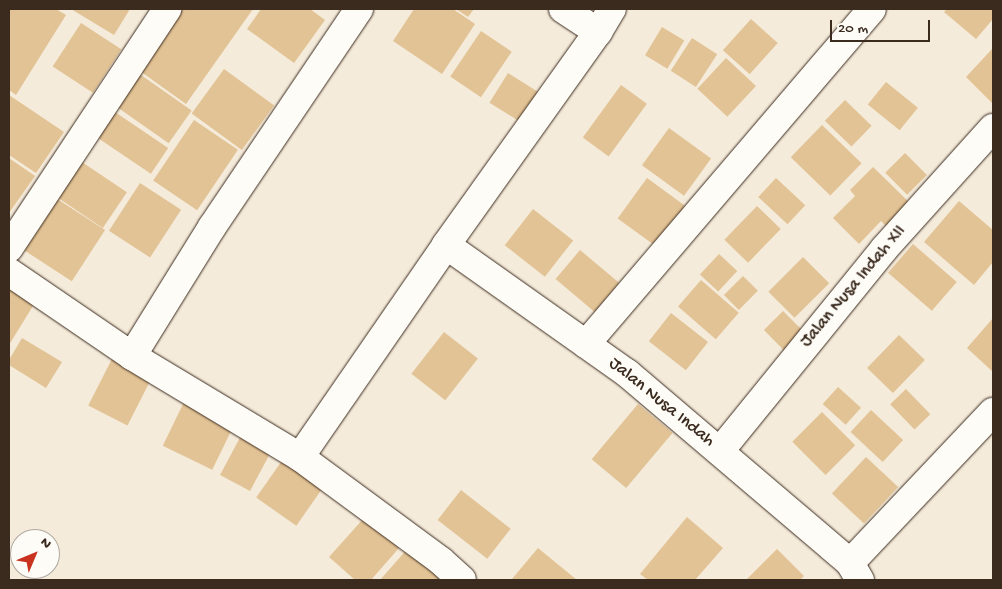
<!DOCTYPE html>
<html>
<head>
<meta charset="utf-8">
<style>
	body { margin:0 }
	#map { position:relative; width:1002px; height:589px; overflow:hidden; background:#f5ebda; font-family:"Gochi Hand",sans-serif }
	div>[style] { position:absolute }
	[style*='--x'] { left:calc(var(--x)*1px); top:calc(var(--y)*1px); width:calc(var(--w)*1px); rotate:calc(var(--a)*1deg) }
	.building>* { inset:0; background:#e2c395; transform-origin:0 0 }
	.roads { filter:drop-shadow(0 0 1px #3b2a1e) drop-shadow(0 0 1px #3b2a1e) }
	.minor>* { height:28px; margin:-14px; padding:0 14px; transform-origin:14px; border-radius:14px; background:#fdfcf7 }
	span { translate:-50% -50%; white-space:nowrap; text-align:center; line-height:1.15; -webkit-text-stroke:5px #fdfcf7; paint-order:stroke }
	.street-label { font-size:18px; color:#3b2a1e }
	.frame { position:absolute; inset:0; border:10px solid #3b2a1e; pointer-events:none }
	.north { position:absolute; left:10px; top:529px; width:50px; height:50px; box-sizing:border-box; background:#fdfcf7; border:1px solid #afa8a0; border-radius:50%; rotate:45deg; font-size:14px; font-weight:700; line-height:20px; text-align:center; color:#3b2a1e }
	.north::after { content:''; display:block; margin:auto; width:18px; height:22px; background:#c8321e; clip-path:polygon(50% 0,100% 100%,50% 72%,0 100%) }
	.scale { position:absolute; left:830px; top:20px; width:100px; height:22px; box-sizing:border-box; border:2px solid #3b2a1e; border-top:0; padding-left:6px; font-size:15px; line-height:18px; white-space:nowrap; color:#3b2a1e; -webkit-text-stroke:4px #fdfcf7; paint-order:stroke }
</style>
</head>
<body>
<div id="map">
	<div class="building">
		<i style="clip-path:polygon(9px 9px,56px 9px,66px 15px,16px 95px,9px 90px)"></i>
		<i style="clip-path:polygon(71px 9px,130px 9px,114px 35px)"></i>
		<i style="clip-path:polygon(173px 9px,253px 9px,186px 104px,133px 66px)"></i>
		<i style="clip-path:polygon(261px 9px,310px 9px,325px 20px,294px 63px,247px 29px)"></i>
		<i style="clip-path:polygon(414px 9px,453px 9px,475px 24px,442px 74px,393px 41px)"></i>
		<i style="clip-path:polygon(456px 9px,474px 9px,468px 17px)"></i>
		<i style="clip-path:polygon(947px 9px,993px 9px,993px 19px,976px 39px,944px 12px)"></i>
		<i style="left:751px;top:19px;width:36px;height:42px;rotate:42deg"></i>
		<i style="left:81px;top:23px;width:48px;height:52px;rotate:33deg"></i>
		<i style="left:662px;top:27px;width:26px;height:33px;rotate:31deg"></i>
		<i style="left:481px;top:31px;width:37px;height:55px;rotate:34deg"></i>
		<i style="left:692px;top:38px;width:30px;height:39px;rotate:33deg"></i>
		<i style="clip-path:polygon(993px 48px,993px 104px,966px 77px)"></i>
		<i style="left:726px;top:58px;width:41px;height:42px;rotate:43deg"></i>
		<i style="left:131px;top:68px;width:74px;height:40px;rotate:35deg"></i>
		<i style="left:224px;top:69px;width:62px;height:55px;rotate:36deg"></i>
		<i style="left:508px;top:73px;width:39px;height:35px;rotate:32deg"></i>
		<i style="left:886px;top:82px;width:41px;height:29px;rotate:39deg"></i>
		<i style="left:621px;top:85px;width:32px;height:65px;rotate:36deg"></i>
		<i style="clip-path:polygon(9px 95px,64px 132px,36px 173px,9px 155px)"></i>
		<i style="left:845px;top:100px;width:37px;height:29px;rotate:44deg"></i>
		<i style="left:106px;top:106px;width:75px;height:31px;rotate:34deg"></i>
		<i style="left:194px;top:120px;width:53px;height:73px;rotate:34deg"></i>
		<i style="left:822px;top:125px;width:55px;height:45px;rotate:44deg"></i>
		<i style="left:669px;top:128px;width:52px;height:46px;rotate:36deg"></i>
		<i style="left:905px;top:153px;width:31px;height:28px;rotate:45deg"></i>
		<i style="left:73px;top:156px;width:65px;height:43px;rotate:34deg"></i>
		<i style="clip-path:polygon(9px 158px,35px 176px,9px 213px)"></i>
		<i style="clip-path:polygon(873px 167px,910px 203px,887px 227px,881px 221px,859px 244px,833px 218px,855px 196px,850px 190px)"></i>
		<i style="left:647px;top:178px;width:47px;height:50px;rotate:36deg"></i>
		<i style="left:776px;top:178px;width:40px;height:26px;rotate:43deg"></i>
		<i style="left:140px;top:183px;width:49px;height:57px;rotate:33deg"></i>
		<i style="left:48px;top:193px;width:68px;height:61px;rotate:33deg"></i>
		<i style="clip-path:polygon(959px 201px,993px 230px,993px 262px,974px 285px,924px 242px)"></i>
		<i style="left:757px;top:206px;width:33px;height:47px;rotate:44deg"></i>
		<i style="left:533px;top:209px;width:51px;height:46px;rotate:38deg"></i>
		<i style="left:913px;top:244px;width:58px;height:38px;rotate:41deg"></i>
		<i style="left:580px;top:250px;width:51px;height:38px;rotate:40deg"></i>
		<i style="left:719px;top:254px;width:25px;height:28px;rotate:43deg"></i>
		<i style="left:803px;top:257px;width:37px;height:49px;rotate:45deg"></i>
		<i style="clip-path:polygon(9px 276px,39px 296px,9px 345px)"></i>
		<i style="left:743px;top:276px;width:21px;height:27px;rotate:45deg"></i>
		<i style="left:701px;top:280px;width:50px;height:35px;rotate:41deg"></i>
		<i style="left:783px;top:311px;width:28px;height:27px;rotate:45deg"></i>
		<i style="left:671px;top:313px;width:47px;height:36px;rotate:38deg"></i>
		<i style="clip-path:polygon(993px 318px,993px 372px,967px 348px)"></i>
		<i style="left:444px;top:332px;width:43px;height:53px;rotate:38deg"></i>
		<i style="left:899px;top:335px;width:36px;height:46px;rotate:44deg"></i>
		<i style="clip-path:polygon(22px 338px,62px 362px,46px 388px,9px 365px,9px 360px)"></i>
		<i style="left:115px;top:353px;width:44px;height:59px;rotate:27deg"></i>
		<i style="left:838px;top:387px;width:31px;height:23px;rotate:42deg"></i>
		<i style="left:906px;top:389px;width:35px;height:22px;rotate:46deg"></i>
		<i style="left:186px;top:398px;width:55px;height:53px;rotate:26deg"></i>
		<i style="left:638px;top:404px;width:45px;height:72px;rotate:40deg"></i>
		<i style="left:871px;top:410px;width:44px;height:30px;rotate:43deg"></i>
		<i style="left:822px;top:412px;width:47px;height:42px;rotate:45deg"></i>
		<i style="left:244px;top:430px;width:34px;height:51px;rotate:28deg"></i>
		<i style="left:286px;top:455px;width:49px;height:52px;rotate:35deg"></i>
		<i style="left:866px;top:457px;width:44px;height:50px;rotate:43deg"></i>
		<i style="left:461px;top:490px;width:63px;height:38px;rotate:38deg"></i>
		<i style="clip-path:polygon(687px 517px,723px 548px,695px 580px,648px 580px,640px 574px)"></i>
		<i style="clip-path:polygon(364px 518px,399px 548px,371px 580px,355px 580px,329px 557px)"></i>
		<i style="clip-path:polygon(409px 547px,446px 580px,380px 580px)"></i>
		<i style="clip-path:polygon(538px 548px,577px 580px,512px 579px)"></i>
		<i style="clip-path:polygon(777px 549px,804px 576px,800px 580px,746px 580px)"></i>
	</div>
	<div class="roads">
		<div class="minor">
			<i style="--x:563;--y:9;--w:42;--a:33.3"></i>
			<i style="--x:446;--y:245;--w:222;--a:35.3"></i>
			<i style="--x:627;--y:373;--w:293;--a:40.4"></i>
			<i style="--x:850;--y:563;--w:20;--a:60"></i>
			<i style="--x:9;--y:248;--w:287;--a:-56.5"></i>
			<i style="--x:9;--y:272;--w:149;--a:34.3"></i>
			<i style="--x:132;--y:356;--w:196;--a:31"></i>
			<i style="--x:300;--y:457;--w:175;--a:36.4"></i>
			<i style="--x:441;--y:561;--w:28;--a:42"></i>
			<i style="--x:586;--y:344;--w:440;--a:-49.5"></i>
			<i style="--x:132;--y:356;--w:152;--a:-58.2"></i>
			<i style="--x:212;--y:227;--w:263;--a:-56"></i>
			<i style="--x:720;--y:451;--w:260;--a:-50.9"></i>
			<i style="--x:884;--y:249;--w:163;--a:-48"></i>
			<i style="--x:300;--y:457;--w:257;--a:-55.4"></i>
			<i style="--x:446;--y:245;--w:262;--a:-54.5"></i>
			<i style="--x:598;--y:32;--w:27;--a:-59"></i>
			<i style="--x:850;--y:563;--w:208;--a:-46.6"></i>
		</div>
	</div>
	<div class="street-label">
		<span style="left:854px;top:287px;rotate:-50deg">Jalan Nusa Indah XII</span>
		<span style="left:661px;top:403px;rotate:39deg">Jalan Nusa Indah</span>
	</div>
	<div class="frame"></div>
	<div class="north">N</div>
	<div class="scale">20 m</div>
</div>
</body>
</html>
